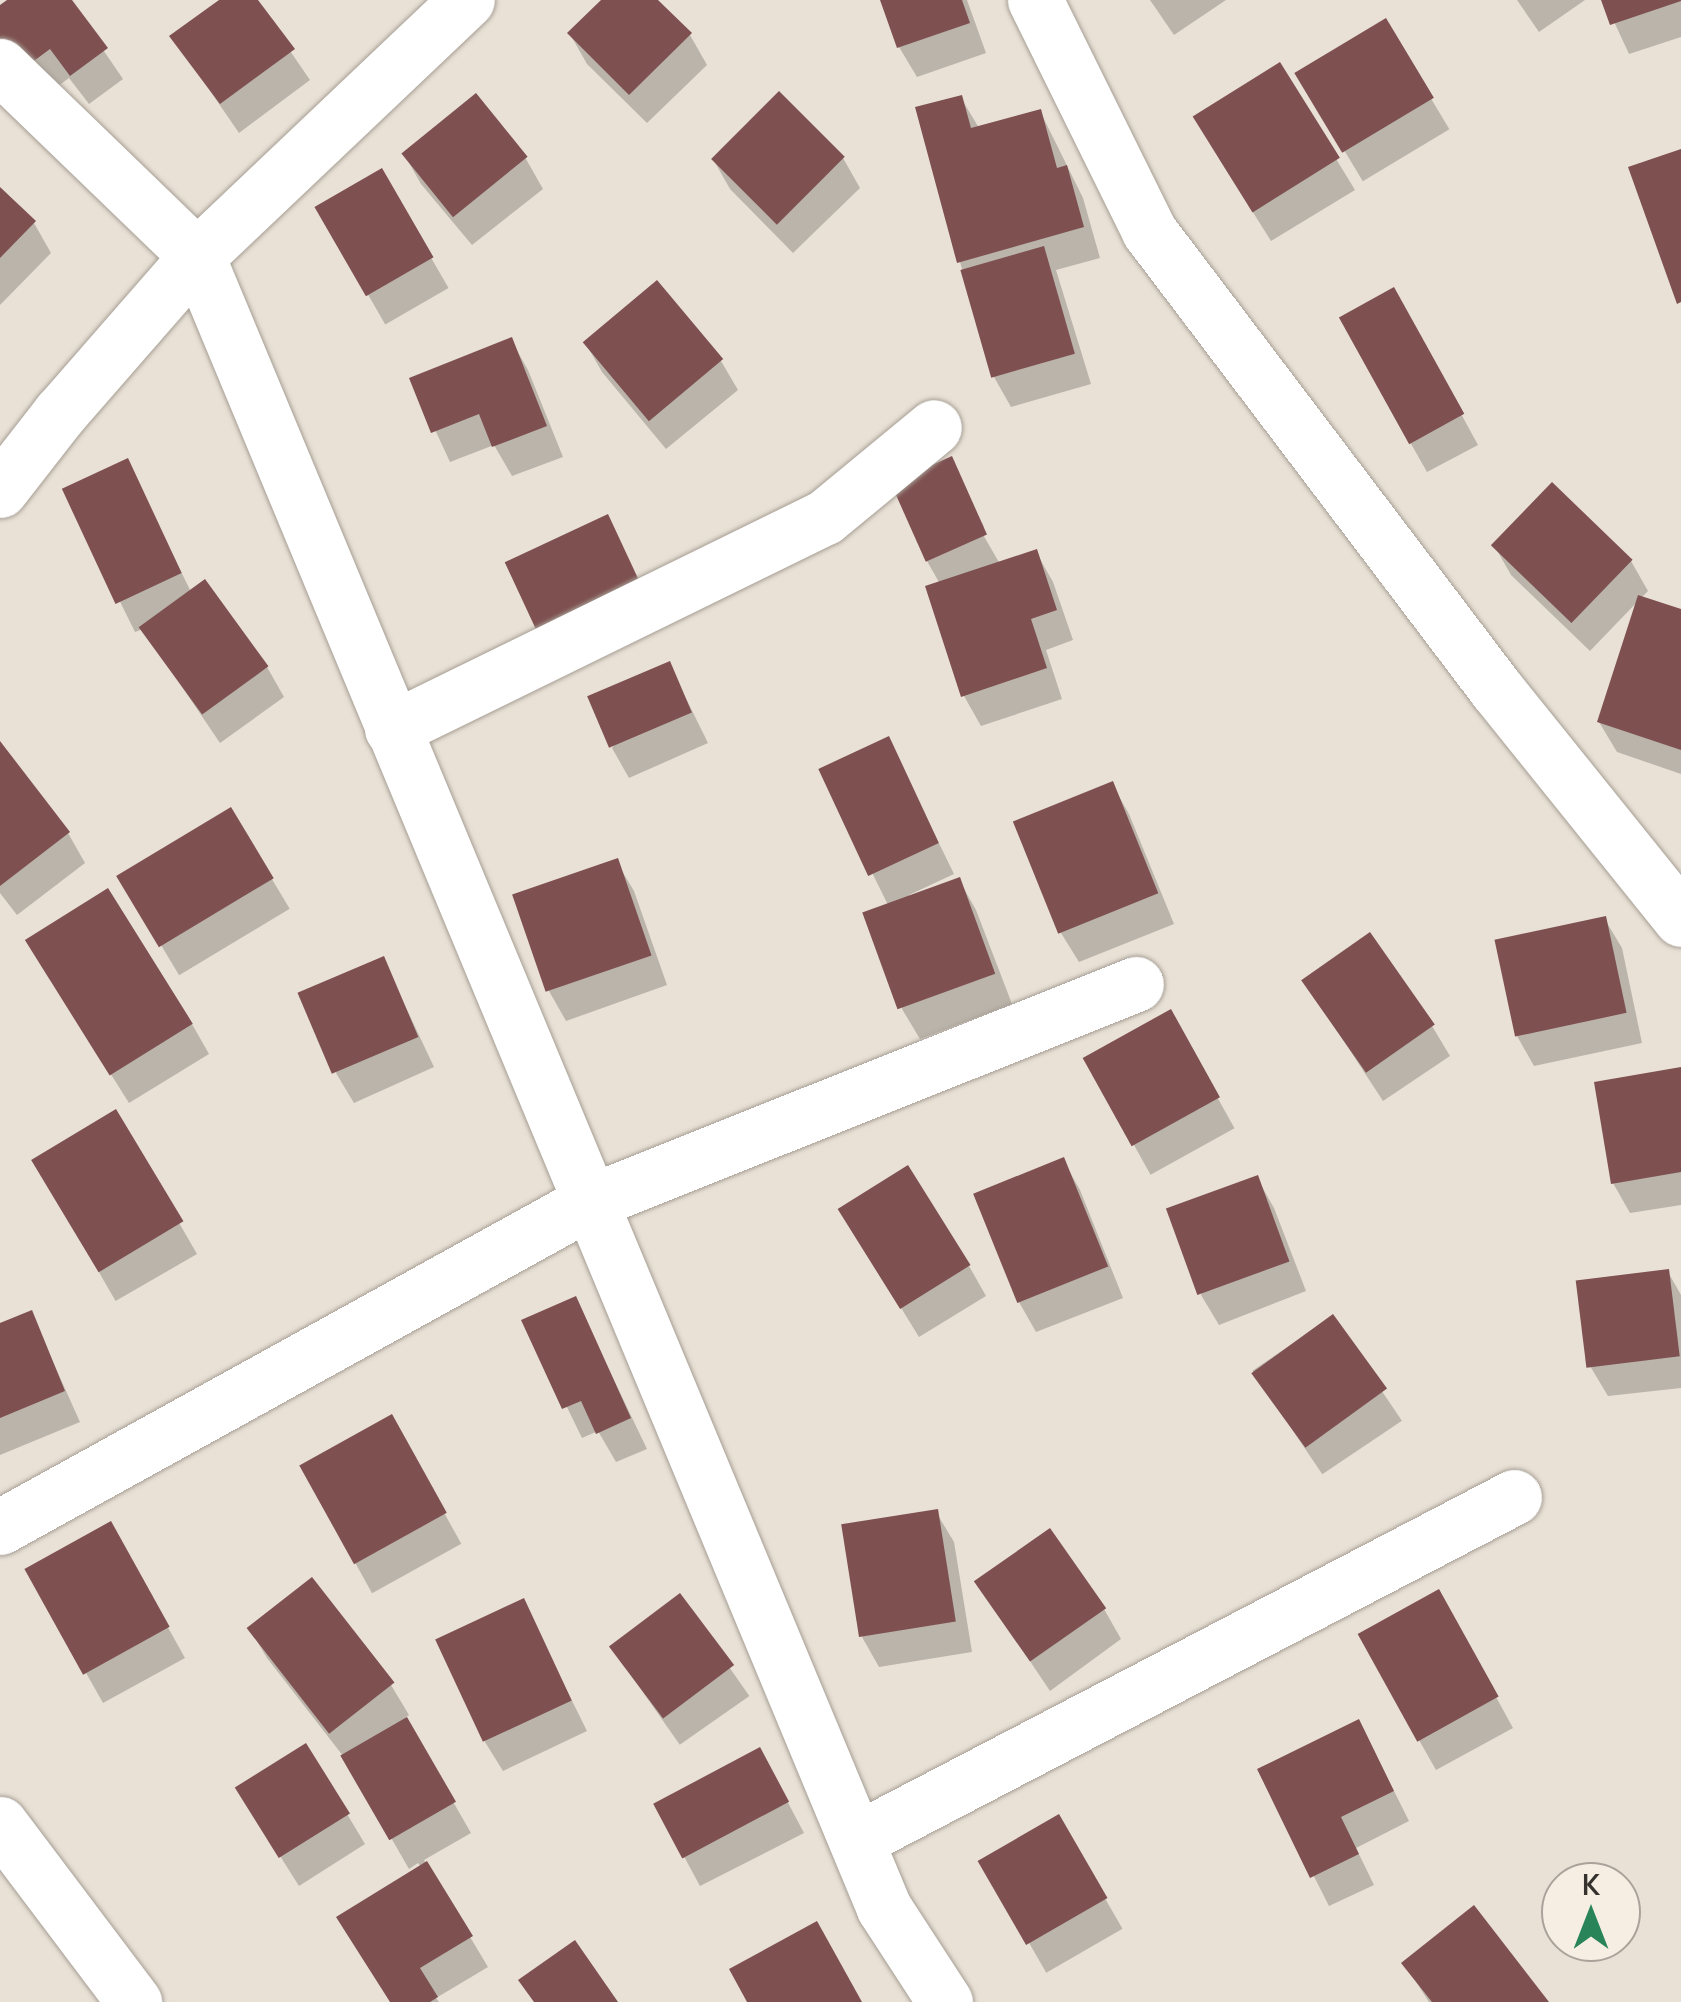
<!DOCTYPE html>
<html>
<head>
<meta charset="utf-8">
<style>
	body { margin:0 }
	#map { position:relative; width:1681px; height:2002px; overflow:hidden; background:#e9e1d6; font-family:Manrope,sans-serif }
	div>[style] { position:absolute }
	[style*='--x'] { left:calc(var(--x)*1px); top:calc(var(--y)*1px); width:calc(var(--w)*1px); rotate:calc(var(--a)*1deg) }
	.shadow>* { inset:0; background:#0003; transform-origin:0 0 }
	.building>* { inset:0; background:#7e5050; transform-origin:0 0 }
	.roads { filter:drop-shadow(0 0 2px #a69e94) drop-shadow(0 0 2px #a69e94) }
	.minor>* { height:55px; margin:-27.5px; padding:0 27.5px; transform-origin:27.5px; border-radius:27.5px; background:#fff }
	span { translate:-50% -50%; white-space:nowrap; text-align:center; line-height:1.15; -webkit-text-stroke:10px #f6eee3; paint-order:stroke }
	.north { position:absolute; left:1541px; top:1862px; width:100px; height:100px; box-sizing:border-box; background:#f6eee3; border:2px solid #a9a39b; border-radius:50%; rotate:0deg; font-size:28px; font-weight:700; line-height:40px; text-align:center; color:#36332f }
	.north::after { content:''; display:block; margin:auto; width:35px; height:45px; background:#29845a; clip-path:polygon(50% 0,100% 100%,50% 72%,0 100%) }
</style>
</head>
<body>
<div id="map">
	<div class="shadow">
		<i style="clip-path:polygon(11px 0,69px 0,123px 79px,89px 104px,69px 78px,42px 98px,0 40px,0 8px)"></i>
		<i style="clip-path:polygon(223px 0,255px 0,310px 80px,239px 133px,173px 37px)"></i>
		<i style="clip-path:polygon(604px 0,655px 0,690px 35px,707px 65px,647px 123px,587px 64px,570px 34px)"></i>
		<i style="clip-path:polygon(883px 0,967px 0,986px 53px,917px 77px,899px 47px)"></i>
		<i style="clip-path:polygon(1150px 0,1226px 0,1174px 35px)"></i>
		<i style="clip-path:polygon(1517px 0,1585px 0,1539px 32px)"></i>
		<i style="clip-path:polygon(1604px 0,1681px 0,1681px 37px,1629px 54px)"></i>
		<i style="left:1385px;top:22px;width:125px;height:101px;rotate:59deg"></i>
		<i style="clip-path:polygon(1279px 65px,1355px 190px,1271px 241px,1212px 147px)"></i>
		<i style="clip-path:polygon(475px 96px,526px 159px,543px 189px,472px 245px,421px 184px,404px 154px)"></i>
		<i style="clip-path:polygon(961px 98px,979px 128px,1040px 111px,1083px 198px,1100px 258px,1056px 270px,1091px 384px,1011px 407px,994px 377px,960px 262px)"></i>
		<i style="clip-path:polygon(843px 158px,860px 188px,793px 253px,730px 189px,713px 159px)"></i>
		<i style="left:381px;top:171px;width:135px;height:73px;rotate:60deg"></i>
		<i style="clip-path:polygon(0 190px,34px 223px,51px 253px,0 305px)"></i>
		<i style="clip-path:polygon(1410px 320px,1478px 445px,1427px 472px,1410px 442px)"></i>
		<i style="clip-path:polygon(511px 340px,528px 370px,563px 457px,512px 476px,494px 445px,450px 462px,412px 380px)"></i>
		<i style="clip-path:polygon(585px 342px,721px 361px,738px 390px,666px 449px,602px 372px)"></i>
		<i style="clip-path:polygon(950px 459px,984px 527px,978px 526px,1000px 564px,1036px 552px,1053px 582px,1073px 640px,1046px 650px,1062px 699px,981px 726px,964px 696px,940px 584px,927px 561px)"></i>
		<i style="clip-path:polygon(127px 461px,191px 592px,267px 667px,284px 697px,220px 743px,143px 629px,135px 632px,65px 490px)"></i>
		<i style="clip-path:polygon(1494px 545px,1631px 561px,1648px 591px,1641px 598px,1681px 612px,1681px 774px,1617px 752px,1599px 722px,1639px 600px,1590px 651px,1511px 575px)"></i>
		<i style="clip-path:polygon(669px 664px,708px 743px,629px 778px,612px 748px)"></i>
		<i style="clip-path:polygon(888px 739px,954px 874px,909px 895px,910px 899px,959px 880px,976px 910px,1012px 1004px,920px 1039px,902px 1009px,889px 907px,821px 769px)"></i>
		<i style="clip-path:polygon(0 746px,68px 833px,85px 863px,17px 915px,0 893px)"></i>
		<i style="clip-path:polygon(1112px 784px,1129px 814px,1174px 924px,1079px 962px,1061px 933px)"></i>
		<i style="left:231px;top:811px;width:114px;height:129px;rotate:59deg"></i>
		<i style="clip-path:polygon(616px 861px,634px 891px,667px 985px,566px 1021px,549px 991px)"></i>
		<i style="clip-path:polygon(1604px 918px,1622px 948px,1642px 1043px,1534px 1066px,1517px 1036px)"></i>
		<i style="clip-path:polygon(383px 959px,434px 1067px,354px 1103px,336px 1073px)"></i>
		<i style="clip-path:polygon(46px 971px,192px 1024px,209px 1054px,129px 1103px)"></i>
		<i style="clip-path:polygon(1304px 980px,1432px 1026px,1450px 1056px,1383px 1101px)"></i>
		<i style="left:1170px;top:1012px;width:133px;height:96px;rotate:61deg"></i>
		<i style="clip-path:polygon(1681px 1073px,1681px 1205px,1630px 1213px,1613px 1183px)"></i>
		<i style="left:115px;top:1112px;width:164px;height:94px;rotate:60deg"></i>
		<i style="clip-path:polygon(1063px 1160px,1080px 1190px,1123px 1298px,1036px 1332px,1019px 1302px)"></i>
		<i style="clip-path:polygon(1257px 1178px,1274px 1208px,1306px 1291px,1219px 1325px,1201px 1295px)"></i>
		<i style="clip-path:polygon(858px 1238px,969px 1266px,986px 1296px,919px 1337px)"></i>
		<i style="clip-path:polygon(1668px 1272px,1681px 1295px,1681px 1388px,1608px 1396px,1590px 1366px)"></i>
		<i style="clip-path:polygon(575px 1299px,647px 1449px,616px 1462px,598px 1431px,582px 1438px,525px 1321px)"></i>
		<i style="clip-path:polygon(31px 1313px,80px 1422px,0 1455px,0 1325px)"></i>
		<i style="left:1332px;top:1317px;width:125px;height:96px;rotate:56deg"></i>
		<i style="left:391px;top:1417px;width:145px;height:102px;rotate:61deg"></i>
		<i style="clip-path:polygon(936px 1512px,954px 1542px,972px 1652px,879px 1667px,862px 1637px)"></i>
		<i style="clip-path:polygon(127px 1554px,185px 1658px,103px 1703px,28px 1570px)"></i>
		<i style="clip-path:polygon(977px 1582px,1104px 1609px,1121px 1639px,1050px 1691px)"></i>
		<i style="left:680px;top:1597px;width:121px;height:85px;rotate:55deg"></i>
		<i style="clip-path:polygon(523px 1602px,587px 1731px,503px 1771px,485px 1742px)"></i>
		<i style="clip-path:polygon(1455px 1622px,1513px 1728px,1436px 1770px,1419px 1740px)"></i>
		<i style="clip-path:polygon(249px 1628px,391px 1685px,409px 1715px,405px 1718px,471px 1833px,424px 1860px,488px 1967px,436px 1998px,439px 2002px,391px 2002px,421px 1867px,418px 1863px,409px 1869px,347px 1761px,267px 1658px)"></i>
		<i style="clip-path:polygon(1375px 1753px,1409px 1821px,1356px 1848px,1374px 1885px,1329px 1906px,1260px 1770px)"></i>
		<i style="clip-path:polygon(776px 1780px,804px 1833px,700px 1886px,655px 1803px)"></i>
		<i style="clip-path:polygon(347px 1814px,365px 1844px,299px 1886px,256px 1818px)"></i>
		<i style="left:1058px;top:1817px;width:129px;height:88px;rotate:60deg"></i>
		<i style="clip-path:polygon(1404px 1963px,1546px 2002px,1429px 2002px)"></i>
	</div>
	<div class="building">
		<i style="clip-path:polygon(7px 0,72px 0,108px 48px,70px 76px,50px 49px,23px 69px,0 39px,0 5px)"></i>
		<i style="clip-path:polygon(219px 0,258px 0,295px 49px,220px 104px,169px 36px)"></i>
		<i style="clip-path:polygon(601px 0,658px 0,692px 33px,629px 95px,567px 33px)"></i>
		<i style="clip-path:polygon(880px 0,962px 0,970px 23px,897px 48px)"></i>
		<i style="clip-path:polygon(1601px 0,1681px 0,1681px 1px,1610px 25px)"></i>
		<i style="left:1386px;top:18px;width:93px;height:107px;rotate:59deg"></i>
		<i style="left:1280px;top:62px;width:113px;height:103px;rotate:58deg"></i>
		<i style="left:779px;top:91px;width:93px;height:96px;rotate:45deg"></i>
		<i style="left:476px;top:93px;width:82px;height:96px;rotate:51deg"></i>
		<i style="clip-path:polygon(962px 95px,971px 128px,1041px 109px,1057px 168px,1067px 165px,1084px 227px,957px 263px,915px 107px)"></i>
		<i style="clip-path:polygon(1681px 149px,1681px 302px,1677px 304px,1628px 167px)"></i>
		<i style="left:382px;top:168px;width:103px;height:78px;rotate:60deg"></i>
		<i style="clip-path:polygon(0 187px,36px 221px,0 258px)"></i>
		<i style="left:1044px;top:246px;width:112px;height:87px;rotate:74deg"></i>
		<i style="left:657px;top:280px;width:103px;height:97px;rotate:50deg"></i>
		<i style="left:1394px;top:287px;width:145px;height:63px;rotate:61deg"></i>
		<i style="clip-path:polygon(512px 337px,547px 426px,492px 447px,479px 414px,431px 433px,409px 378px)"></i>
		<i style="left:952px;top:456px;width:86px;height:67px;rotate:66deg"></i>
		<i style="left:128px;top:458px;width:127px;height:73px;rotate:65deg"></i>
		<i style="left:1552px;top:482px;width:112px;height:88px;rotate:44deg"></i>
		<i style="left:608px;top:514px;width:75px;height:114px;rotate:65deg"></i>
		<i style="clip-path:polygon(1037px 549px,1057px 610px,1031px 619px,1047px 668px,961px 697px,925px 586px)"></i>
		<i style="left:205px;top:579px;width:108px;height:82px;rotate:54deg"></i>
		<i style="clip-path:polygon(1638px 595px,1681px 609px,1681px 750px,1597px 722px)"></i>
		<i style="left:670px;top:661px;width:56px;height:90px;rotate:67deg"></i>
		<i style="left:889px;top:736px;width:118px;height:78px;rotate:65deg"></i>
		<i style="clip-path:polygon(0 741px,70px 832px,0 886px)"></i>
		<i style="left:1113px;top:781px;width:121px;height:108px;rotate:68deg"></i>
		<i style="left:231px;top:807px;width:83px;height:134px;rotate:59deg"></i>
		<i style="left:618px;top:858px;width:103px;height:112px;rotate:71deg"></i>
		<i style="left:960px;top:877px;width:103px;height:104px;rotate:70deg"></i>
		<i style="left:108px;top:888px;width:160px;height:98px;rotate:58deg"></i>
		<i style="left:1606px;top:916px;width:99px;height:114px;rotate:78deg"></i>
		<i style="left:1370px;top:932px;width:113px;height:84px;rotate:55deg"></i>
		<i style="left:384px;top:956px;width:88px;height:94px;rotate:67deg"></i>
		<i style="left:1171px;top:1009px;width:101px;height:101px;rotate:61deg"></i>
		<i style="clip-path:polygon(1681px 1067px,1681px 1172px,1611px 1184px,1594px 1082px)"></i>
		<i style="left:116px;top:1109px;width:131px;height:99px;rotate:59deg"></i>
		<i style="left:1064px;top:1157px;width:118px;height:98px;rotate:68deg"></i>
		<i style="left:908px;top:1165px;width:118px;height:83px;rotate:58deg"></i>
		<i style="left:1258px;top:1175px;width:92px;height:98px;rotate:70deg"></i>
		<i style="left:1669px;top:1269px;width:88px;height:94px;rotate:83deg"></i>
		<i style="clip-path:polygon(576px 1296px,631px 1418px,596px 1434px,581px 1401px,562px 1409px,521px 1320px)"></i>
		<i style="clip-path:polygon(32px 1310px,65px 1391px,0 1418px,0 1323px)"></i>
		<i style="left:1333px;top:1314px;width:92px;height:101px;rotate:54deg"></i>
		<i style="left:392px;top:1414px;width:113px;height:106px;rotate:61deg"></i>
		<i style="left:938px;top:1509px;width:114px;height:98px;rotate:81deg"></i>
		<i style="left:111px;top:1521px;width:121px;height:99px;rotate:61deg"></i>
		<i style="left:1050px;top:1528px;width:98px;height:93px;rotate:55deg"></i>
		<i style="left:312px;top:1577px;width:134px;height:83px;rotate:52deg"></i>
		<i style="left:1439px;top:1589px;width:123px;height:93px;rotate:61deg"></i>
		<i style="left:680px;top:1593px;width:90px;height:89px;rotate:53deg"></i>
		<i style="left:524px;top:1598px;width:113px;height:98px;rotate:65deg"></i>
		<i style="left:407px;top:1717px;width:98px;height:77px;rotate:60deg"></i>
		<i style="clip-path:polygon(1359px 1719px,1394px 1791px,1341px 1817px,1359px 1854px,1310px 1878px,1257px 1769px)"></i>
		<i style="left:306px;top:1743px;width:83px;height:84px;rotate:58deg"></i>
		<i style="left:760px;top:1747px;width:62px;height:121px;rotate:62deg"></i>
		<i style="left:1059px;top:1814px;width:97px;height:94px;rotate:60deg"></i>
		<i style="clip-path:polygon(427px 1861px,473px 1936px,420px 1968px,438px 1997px,430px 2002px,390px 2002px,336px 1917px)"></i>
		<i style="clip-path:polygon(1474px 1905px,1549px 2002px,1432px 2002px,1401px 1963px)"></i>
		<i style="clip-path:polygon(817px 1921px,862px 2002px,747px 2002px,729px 1969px)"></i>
		<i style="clip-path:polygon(575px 1940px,618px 2002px,534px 2002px,518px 1980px)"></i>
	</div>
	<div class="roads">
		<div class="minor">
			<i style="--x:1035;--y:0;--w:258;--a:63.7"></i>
			<i style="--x:1149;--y:231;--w:575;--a:52.85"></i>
			<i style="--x:1496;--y:689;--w:295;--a:51.2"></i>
			<i style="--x:0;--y:66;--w:274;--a:44"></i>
			<i style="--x:197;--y:256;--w:1789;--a:67.42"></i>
			<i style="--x:884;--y:1908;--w:112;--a:57"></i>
			<i style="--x:0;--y:490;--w:98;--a:-52.1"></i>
			<i style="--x:60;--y:413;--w:208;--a:-48.9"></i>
			<i style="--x:197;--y:256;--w:372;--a:-43.5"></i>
			<i style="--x:392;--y:729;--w:482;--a:-26.1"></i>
			<i style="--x:825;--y:517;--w:141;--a:-39.5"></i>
			<i style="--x:0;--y:1527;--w:670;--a:-28.9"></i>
			<i style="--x:587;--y:1203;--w:591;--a:-21.75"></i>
			<i style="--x:0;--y:1824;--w:223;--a:53"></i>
			<i style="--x:856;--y:1840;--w:742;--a:-27.53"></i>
		</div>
	</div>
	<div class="north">K</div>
</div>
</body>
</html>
